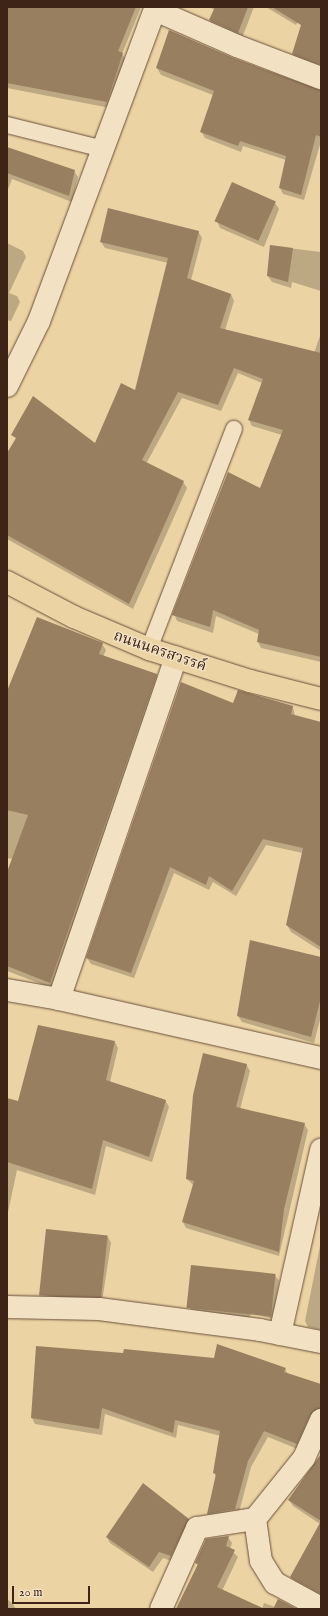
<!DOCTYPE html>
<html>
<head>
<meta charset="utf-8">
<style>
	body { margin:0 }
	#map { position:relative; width:328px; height:1616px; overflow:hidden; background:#ebd3a3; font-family:"IM FELL English","Noto Serif Thai",serif }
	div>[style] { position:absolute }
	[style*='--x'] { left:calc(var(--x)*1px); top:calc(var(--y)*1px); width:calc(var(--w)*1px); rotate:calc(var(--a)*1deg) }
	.shadow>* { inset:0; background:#0003 }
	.building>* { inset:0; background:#987f60; transform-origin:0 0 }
	.roads { filter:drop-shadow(0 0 1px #694f3a) drop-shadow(0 0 1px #694f3a) }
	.service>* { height:16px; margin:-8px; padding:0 8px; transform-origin:8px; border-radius:8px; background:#f2e2c3 }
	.minor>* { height:22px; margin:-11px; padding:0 11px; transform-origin:11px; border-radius:11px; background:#f2e2c3 }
	.primary>* { height:22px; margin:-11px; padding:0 11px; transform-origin:11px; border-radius:11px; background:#ebd3a3 }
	span { translate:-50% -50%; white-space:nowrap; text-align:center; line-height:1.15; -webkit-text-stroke:3px #f2e2c3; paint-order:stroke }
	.street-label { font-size:15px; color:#3e2317 }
	.frame { position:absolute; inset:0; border:8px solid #3e2317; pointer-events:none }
	.scale { position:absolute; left:12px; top:1586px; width:78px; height:18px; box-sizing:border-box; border:2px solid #3e2317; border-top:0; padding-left:5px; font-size:12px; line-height:14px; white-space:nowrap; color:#3e2317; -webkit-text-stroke:3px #f2e2c3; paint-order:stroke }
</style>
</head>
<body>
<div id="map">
	<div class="shadow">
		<i style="clip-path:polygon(7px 7px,141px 7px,122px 54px,126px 60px,110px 108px,7px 88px)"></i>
		<i style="clip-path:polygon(209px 7px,254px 7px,242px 38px,213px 26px,210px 20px,215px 10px)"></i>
		<i style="clip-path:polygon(266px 7px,309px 7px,296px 25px)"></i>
		<i style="clip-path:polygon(169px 32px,317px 91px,321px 90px,321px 141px,304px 200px,283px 194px,280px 188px,286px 160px,243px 146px,241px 152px,205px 138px,201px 131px,213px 95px,161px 75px,157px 68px)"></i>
		<i style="clip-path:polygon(321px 43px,321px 69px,297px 60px,293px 53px)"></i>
		<i style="clip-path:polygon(7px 148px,74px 171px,78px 177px,72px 202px,12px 179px,7px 192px)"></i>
		<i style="clip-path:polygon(275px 203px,279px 209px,264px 247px,220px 228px,217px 221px)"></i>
		<i style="clip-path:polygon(198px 231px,202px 238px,191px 280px,231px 294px,234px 301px,225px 330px,314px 353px,321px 333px,321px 662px,261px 648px,258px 642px,259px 634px,216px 616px,213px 633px,177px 621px,174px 614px,261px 489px,282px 435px,252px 426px,249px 420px,262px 383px,238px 373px,221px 411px,182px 398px,146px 464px,183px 482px,187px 488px,133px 609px,7px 539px,7px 455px,95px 444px,136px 391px,168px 263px,105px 248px,101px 242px)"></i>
		<i style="clip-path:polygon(7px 243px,23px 251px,26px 257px,9px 293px,17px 296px,20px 302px,11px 321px,7px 320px)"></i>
		<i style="clip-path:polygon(271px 246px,321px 252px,321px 291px,292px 282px,291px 288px,272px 282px,268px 276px)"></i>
		<i style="clip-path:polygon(102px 644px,106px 650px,103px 657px,157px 675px,160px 681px,54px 989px,7px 971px,7px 875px,13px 859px,7px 858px,7px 724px)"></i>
		<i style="clip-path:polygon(262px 698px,293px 707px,295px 716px,321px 723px,321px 951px,291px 932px,287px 925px,303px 853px,266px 845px,236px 896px,213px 882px,209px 890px,174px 873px,134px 978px,91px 964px,87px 958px,233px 704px)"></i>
		<i style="clip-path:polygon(321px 958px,321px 1016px,314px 1043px,242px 1022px,238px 1016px)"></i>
		<i style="clip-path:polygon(115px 1042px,118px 1048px,110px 1082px,165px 1100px,169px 1107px,152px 1162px,106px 1146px,95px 1195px,17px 1170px,7px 1217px,7px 1099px,19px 1103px)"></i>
		<i style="clip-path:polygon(246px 1064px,250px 1071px,240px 1109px,304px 1124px,308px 1130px,279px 1256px,186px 1228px,183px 1222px,194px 1186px,187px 1179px)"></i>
		<i style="clip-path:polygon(108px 1237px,111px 1243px,102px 1302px,43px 1301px,39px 1295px)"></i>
		<i style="clip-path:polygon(321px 1241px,321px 1330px,308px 1327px,305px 1321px)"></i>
		<i style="clip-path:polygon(275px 1275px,279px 1281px,273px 1319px,251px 1313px,249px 1321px,193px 1314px,190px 1308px)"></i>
		<i style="clip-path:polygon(37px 1347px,285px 1369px,288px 1375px,321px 1385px,321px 1416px,300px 1450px,268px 1437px,251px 1467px,238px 1516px,211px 1520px,208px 1514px,216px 1477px,214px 1473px,221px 1436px,178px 1425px,176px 1438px,105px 1414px,102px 1435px,35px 1424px,32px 1418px)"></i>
		<i style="clip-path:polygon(321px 1456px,321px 1597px,295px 1583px,291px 1577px,320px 1524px,293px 1506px,289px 1500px)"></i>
		<i style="clip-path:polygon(188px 1519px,192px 1526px,174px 1562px,163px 1558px,153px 1572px,110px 1543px,107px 1537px)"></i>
		<i style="clip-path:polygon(228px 1537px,232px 1543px,230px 1549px,238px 1557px,222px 1591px,262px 1609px,264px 1603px,275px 1607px,295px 1609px,178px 1609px,198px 1566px,196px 1563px,206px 1540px)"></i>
		<i style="clip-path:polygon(7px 1599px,13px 1604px,16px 1609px,7px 1609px)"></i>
	</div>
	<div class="building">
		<i style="clip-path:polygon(7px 7px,136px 7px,118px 51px,123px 53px,107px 102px,7px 83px)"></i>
		<i style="clip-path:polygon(215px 7px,248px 7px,238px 33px,209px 20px)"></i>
		<i style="clip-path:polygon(272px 7px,321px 7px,321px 65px,292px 54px,301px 25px)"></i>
		<i style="clip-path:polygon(169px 30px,233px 58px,321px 90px,321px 137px,316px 135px,301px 195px,279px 188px,286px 156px,240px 141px,238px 146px,200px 132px,214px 91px,156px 68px)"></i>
		<i style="clip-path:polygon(7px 147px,75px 170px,69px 196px,7px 173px)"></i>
		<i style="left:232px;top:182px;width:48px;height:43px;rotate:24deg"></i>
		<i style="clip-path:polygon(108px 208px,199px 231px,187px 278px,231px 294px,220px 328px,321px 353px,321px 657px,257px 642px,259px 630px,213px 610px,210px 627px,172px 615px,228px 472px,260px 488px,283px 430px,248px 420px,263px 379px,234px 368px,218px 405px,178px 392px,142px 460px,184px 481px,129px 604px,7px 535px,7px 453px,16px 438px,11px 435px,33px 396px,95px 443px,121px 383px,135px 390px,168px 258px,100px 242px)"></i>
		<i style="clip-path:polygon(270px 245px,293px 248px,288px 282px,267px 276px)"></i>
		<i style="clip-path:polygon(37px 617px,103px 643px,99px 654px,157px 674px,50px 983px,7px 966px,7px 872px,28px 815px,7px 810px,7px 691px)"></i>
		<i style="clip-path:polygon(181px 682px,233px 703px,238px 690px,262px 697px,293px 706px,291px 714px,321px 722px,321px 947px,286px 925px,303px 848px,263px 839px,232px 891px,209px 876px,206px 885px,170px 867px,131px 973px,86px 958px)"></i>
		<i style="clip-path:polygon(250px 940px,321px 957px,321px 997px,311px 1037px,237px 1016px)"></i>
		<i style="clip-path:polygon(38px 1025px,115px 1041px,106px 1080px,166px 1100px,149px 1157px,103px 1140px,92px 1189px,7px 1162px,7px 1098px,18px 1101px)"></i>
		<i style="clip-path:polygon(203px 1053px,247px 1064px,236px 1107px,305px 1123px,284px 1209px,279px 1252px,182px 1222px,194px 1181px,186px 1179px,193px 1095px)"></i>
		<i style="left:46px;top:1229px;width:62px;height:66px;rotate:6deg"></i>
		<i style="left:191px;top:1265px;width:85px;height:43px;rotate:6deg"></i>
		<i style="clip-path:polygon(217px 1344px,286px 1368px,284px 1372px,321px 1384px,321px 1408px,310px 1415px,297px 1444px,264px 1431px,248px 1461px,235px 1509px,207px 1514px,216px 1474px,213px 1473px,220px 1431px,175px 1420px,173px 1433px,102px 1408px,99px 1429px,31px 1418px,36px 1346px,123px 1353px,124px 1349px,214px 1358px)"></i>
		<i style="clip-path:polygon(321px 1454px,321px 1594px,290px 1577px,321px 1521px,288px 1500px)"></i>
		<i style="clip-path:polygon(143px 1483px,189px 1519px,171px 1556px,159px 1552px,149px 1567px,106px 1537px)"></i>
		<i style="clip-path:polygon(229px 1536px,226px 1546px,235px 1550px,217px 1587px,265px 1609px,176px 1609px,198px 1564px,195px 1563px,206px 1539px)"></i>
		<i style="clip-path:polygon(278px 1599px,297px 1609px,273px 1609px)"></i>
	</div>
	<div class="roads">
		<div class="service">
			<i style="--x:7;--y:125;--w:99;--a:14"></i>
			<i style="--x:149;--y:649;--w:236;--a:-68.9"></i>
		</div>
		<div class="minor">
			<i style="--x:155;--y:10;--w:90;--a:23.7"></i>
			<i style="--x:237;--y:46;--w:90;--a:20.9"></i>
			<i style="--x:7;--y:386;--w:72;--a:-63.8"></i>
			<i style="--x:39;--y:321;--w:335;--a:-69.6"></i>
			<i style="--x:7;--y:990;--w:53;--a:9.8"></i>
			<i style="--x:59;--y:999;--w:269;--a:12.7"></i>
			<i style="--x:59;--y:999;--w:361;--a:-71.1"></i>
			<i style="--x:7;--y:1307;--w:92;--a:1.2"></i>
			<i style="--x:99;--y:1309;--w:162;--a:7.4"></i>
			<i style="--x:260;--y:1330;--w:62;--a:11.1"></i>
			<i style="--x:280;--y:1334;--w:189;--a:-77.4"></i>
			<i style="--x:255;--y:1519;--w:42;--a:81.9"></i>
			<i style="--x:261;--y:1561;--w:26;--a:58"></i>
			<i style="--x:275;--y:1583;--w:52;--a:28.5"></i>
			<i style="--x:161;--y:1609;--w:89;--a:-66"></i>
			<i style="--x:197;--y:1528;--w:59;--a:-8.8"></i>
			<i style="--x:255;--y:1519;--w:78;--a:-51.2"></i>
			<i style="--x:304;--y:1458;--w:42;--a:-65.9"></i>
		</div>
		<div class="primary">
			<i style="--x:7;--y:582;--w:76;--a:27.6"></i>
			<i style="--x:74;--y:617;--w:82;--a:23.1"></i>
			<i style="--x:149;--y:649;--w:106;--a:17.6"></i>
			<i style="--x:250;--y:681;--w:73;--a:14.2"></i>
		</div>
	</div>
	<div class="street-label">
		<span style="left:160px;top:651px;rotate:19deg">ถนนนครสวรรค์</span>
	</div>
	<div class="frame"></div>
	<div class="scale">20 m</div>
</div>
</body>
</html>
